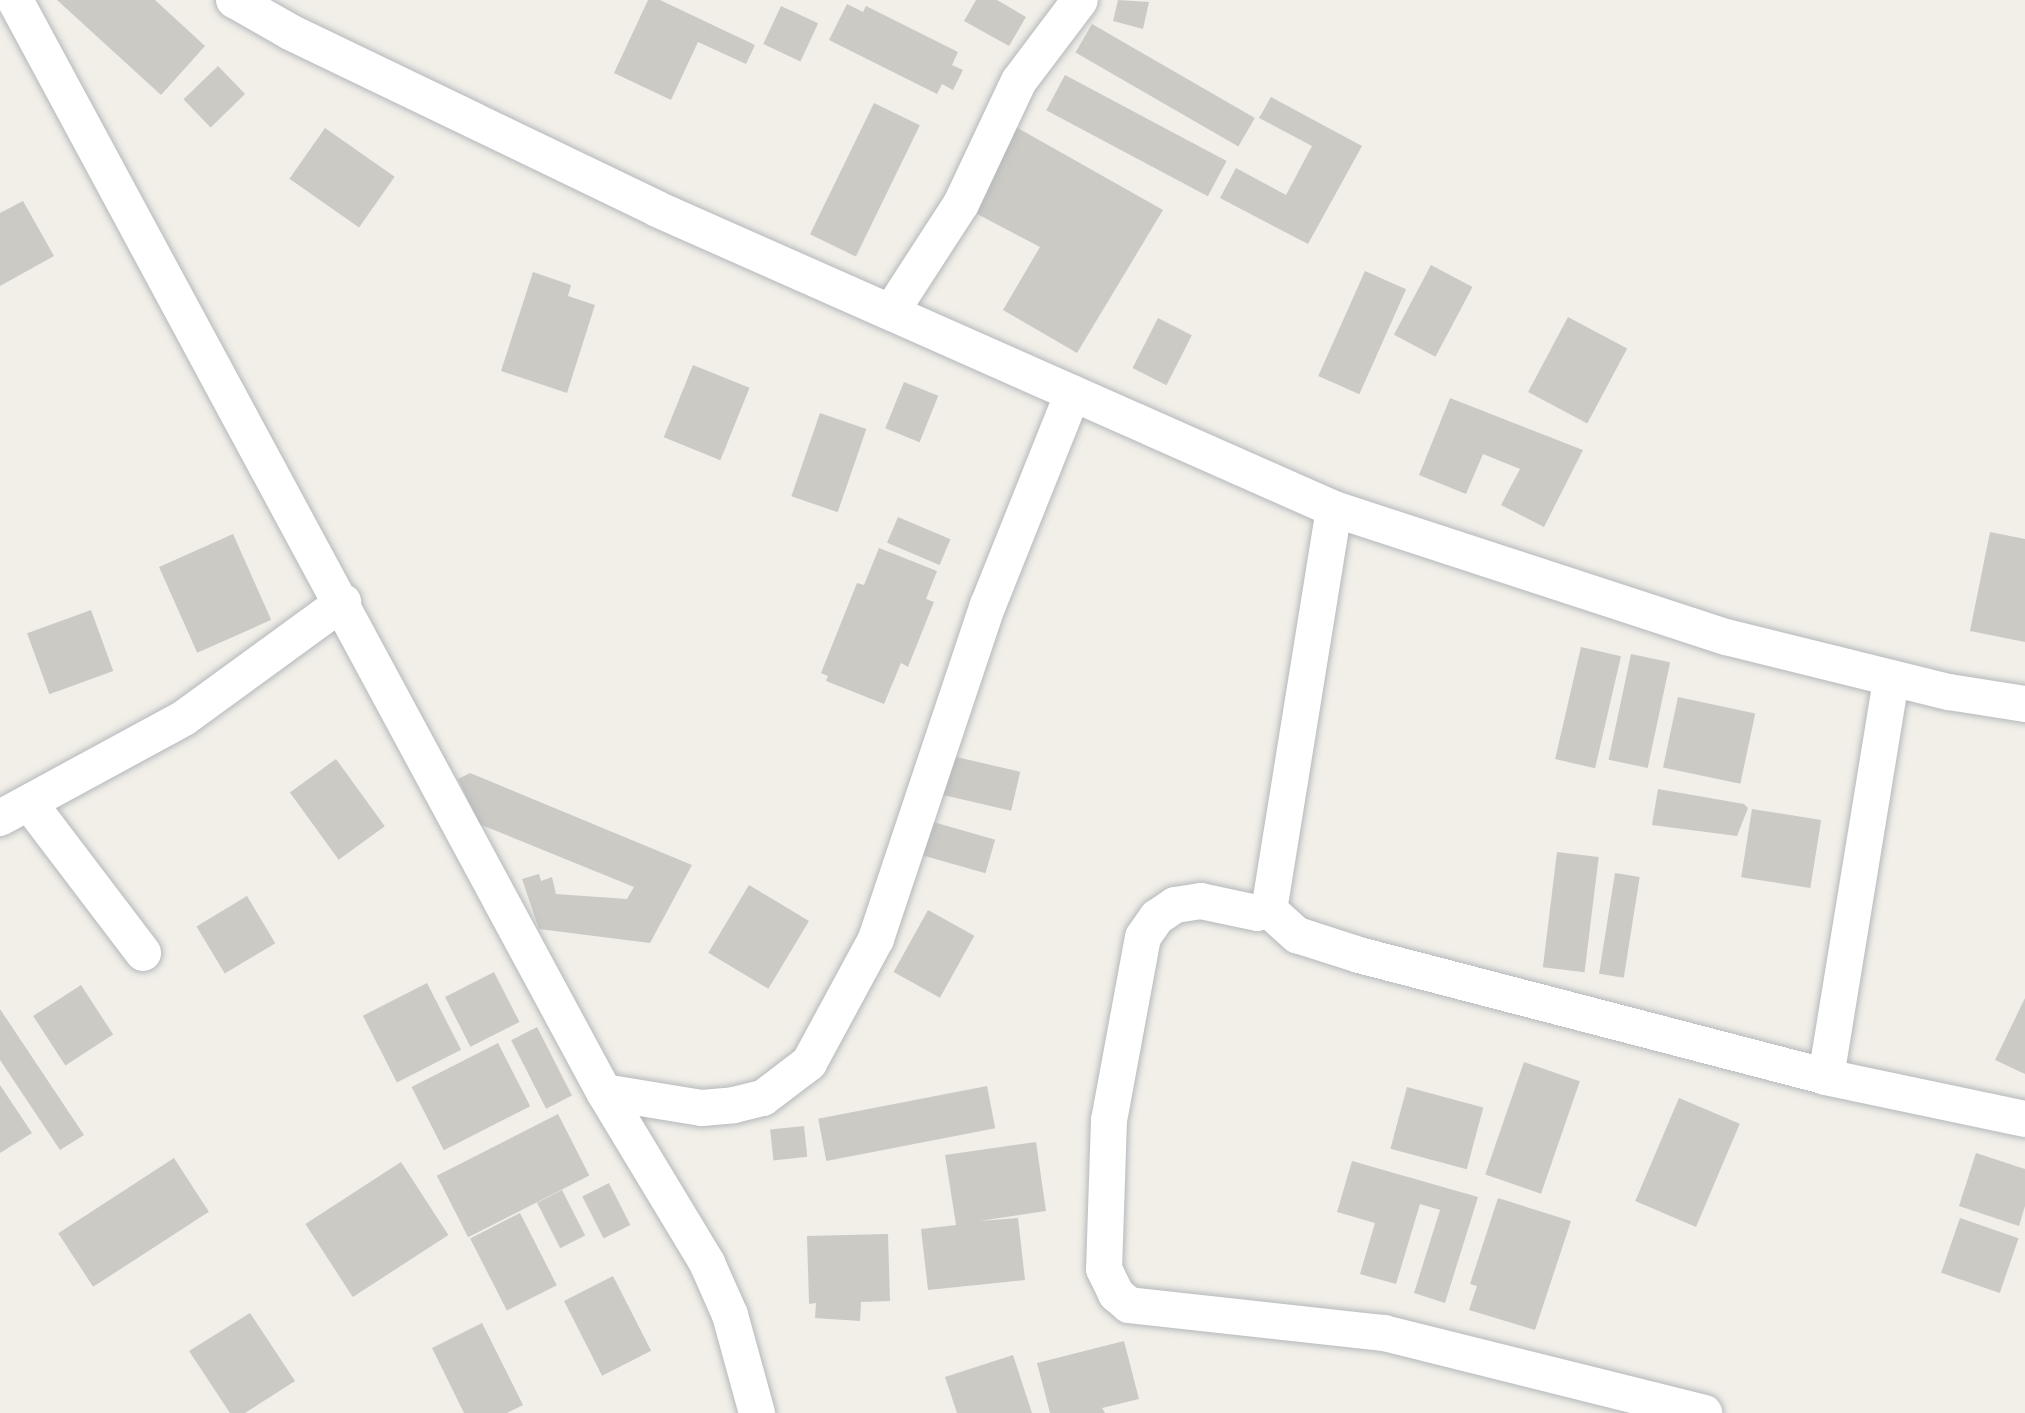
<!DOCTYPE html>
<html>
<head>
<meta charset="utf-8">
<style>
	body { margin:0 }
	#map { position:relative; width:2025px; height:1413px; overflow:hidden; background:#f1efe8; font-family:"Source Sans 3",sans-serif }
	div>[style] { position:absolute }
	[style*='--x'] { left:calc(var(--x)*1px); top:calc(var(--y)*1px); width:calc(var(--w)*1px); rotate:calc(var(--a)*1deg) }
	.building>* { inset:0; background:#cccac5; transform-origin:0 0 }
	.roads { filter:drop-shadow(0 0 3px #b5b8bc) drop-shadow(0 0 3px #b5b8bc) }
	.minor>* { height:36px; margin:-18px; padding:0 18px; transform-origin:18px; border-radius:18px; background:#fff }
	span { translate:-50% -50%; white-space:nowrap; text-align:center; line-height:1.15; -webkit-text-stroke:9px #fff; paint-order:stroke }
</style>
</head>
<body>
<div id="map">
	<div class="building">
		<i style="clip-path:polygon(57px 0,155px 0,205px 46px,161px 95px)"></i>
		<i style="clip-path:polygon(648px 0,660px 0,755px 45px,746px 64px,698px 42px,671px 100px,614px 73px)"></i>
		<i style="clip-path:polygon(976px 0,997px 0,1026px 17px,1009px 46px,964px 21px)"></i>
		<i style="clip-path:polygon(1118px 0,1149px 2px,1143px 29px,1113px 21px)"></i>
		<i style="clip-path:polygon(847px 4px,863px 12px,866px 6px,958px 52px,952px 65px,963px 70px,953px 90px,942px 84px,937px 94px,829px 40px)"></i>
		<i style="left:781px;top:6px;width:41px;height:42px;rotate:25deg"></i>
		<i style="left:1092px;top:24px;width:188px;height:33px;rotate:30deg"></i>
		<i style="left:218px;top:66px;width:39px;height:48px;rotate:46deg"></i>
		<i style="left:1065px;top:75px;width:183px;height:40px;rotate:28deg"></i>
		<i style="clip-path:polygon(1271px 97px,1362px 146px,1308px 244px,1220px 198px,1236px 168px,1286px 195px,1312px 146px,1259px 118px)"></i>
		<i style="left:874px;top:103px;width:51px;height:146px;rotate:26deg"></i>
		<i style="clip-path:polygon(1009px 123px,1163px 210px,1077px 353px,1003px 310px,1040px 247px,962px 206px)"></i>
		<i style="left:325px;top:128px;width:85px;height:62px;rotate:35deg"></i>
		<i style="clip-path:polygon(23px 201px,54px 256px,0 286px,0 213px)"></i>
		<i style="left:1431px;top:265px;width:47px;height:79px;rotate:28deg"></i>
		<i style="left:1365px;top:271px;width:45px;height:115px;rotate:24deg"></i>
		<i style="clip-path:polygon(533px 272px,571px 285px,568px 296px,595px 305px,567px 393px,501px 371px)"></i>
		<i style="left:1568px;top:317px;width:67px;height:85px;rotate:28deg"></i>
		<i style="left:1158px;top:318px;width:38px;height:56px;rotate:27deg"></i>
		<i style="left:693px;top:365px;width:61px;height:78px;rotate:22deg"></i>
		<i style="left:904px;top:382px;width:37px;height:50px;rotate:22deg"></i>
		<i style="clip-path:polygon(1450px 398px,1583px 450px,1544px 527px,1501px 505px,1520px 469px,1483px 454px,1466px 494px,1419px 475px)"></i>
		<i style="left:820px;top:413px;width:49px;height:88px;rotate:19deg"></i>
		<i style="left:898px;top:517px;width:57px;height:28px;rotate:23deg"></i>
		<i style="clip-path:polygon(1990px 532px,2025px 539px,2025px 642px,1970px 631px)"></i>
		<i style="left:233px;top:534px;width:94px;height:81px;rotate:66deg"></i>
		<i style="clip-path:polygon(879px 548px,937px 571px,926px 599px,934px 602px,908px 667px,901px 663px,884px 704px,826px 681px,828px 676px,821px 673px,857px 583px,864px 585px)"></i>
		<i style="left:91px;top:610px;width:65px;height:68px;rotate:70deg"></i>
		<i style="left:1581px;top:647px;width:41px;height:115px;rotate:13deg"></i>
		<i style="left:1631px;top:654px;width:40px;height:108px;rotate:12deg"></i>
		<i style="left:1678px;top:697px;width:79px;height:72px;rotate:12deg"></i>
		<i style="left:952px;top:756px;width:70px;height:40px;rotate:13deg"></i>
		<i style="left:336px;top:759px;width:83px;height:57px;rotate:54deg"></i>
		<i style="clip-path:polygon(470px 773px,692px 865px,650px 943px,539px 929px,522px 879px,539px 874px,541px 881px,552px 877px,556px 894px,627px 899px,634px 887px,479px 824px,458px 779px)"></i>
		<i style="clip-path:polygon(1658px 789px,1744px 804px,1748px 808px,1737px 836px,1652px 825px)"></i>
		<i style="left:1752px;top:809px;width:70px;height:69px;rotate:9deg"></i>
		<i style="left:923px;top:819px;width:75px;height:35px;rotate:16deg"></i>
		<i style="left:1557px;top:852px;width:42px;height:116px;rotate:7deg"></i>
		<i style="left:1615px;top:873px;width:25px;height:102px;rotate:9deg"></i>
		<i style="left:749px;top:885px;width:70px;height:79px;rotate:31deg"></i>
		<i style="left:247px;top:896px;width:55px;height:59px;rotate:59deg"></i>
		<i style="left:928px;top:910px;width:53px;height:71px;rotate:29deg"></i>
		<i style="left:494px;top:972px;width:56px;height:55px;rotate:63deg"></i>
		<i style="left:427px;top:983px;width:75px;height:72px;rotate:63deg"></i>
		<i style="left:81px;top:985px;width:59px;height:57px;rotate:57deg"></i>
		<i style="clip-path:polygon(2025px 998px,2025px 1074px,1995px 1060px)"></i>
		<i style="clip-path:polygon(0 1009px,84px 1135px,60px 1150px,0 1060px)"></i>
		<i style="left:537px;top:1027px;width:77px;height:29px;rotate:63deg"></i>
		<i style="left:498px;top:1043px;width:71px;height:97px;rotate:63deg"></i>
		<i style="left:1524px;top:1062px;width:59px;height:119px;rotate:19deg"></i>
		<i style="clip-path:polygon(0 1085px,32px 1133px,0 1153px)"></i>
		<i style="left:987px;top:1086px;width:43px;height:172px;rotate:79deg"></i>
		<i style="left:1407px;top:1087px;width:79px;height:64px;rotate:15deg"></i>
		<i style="left:1679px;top:1098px;width:66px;height:112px;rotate:23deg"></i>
		<i style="left:558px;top:1114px;width:69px;height:136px;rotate:63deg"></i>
		<i style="left:804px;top:1126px;width:31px;height:34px;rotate:84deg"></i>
		<i style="clip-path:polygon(1036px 1142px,1046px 1211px,979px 1221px,1018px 1218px,1025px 1280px,928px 1290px,921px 1229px,956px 1225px,945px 1155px)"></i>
		<i style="clip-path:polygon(1976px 1153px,2025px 1169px,2025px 1206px,2019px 1226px,1959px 1206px)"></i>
		<i style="left:174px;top:1158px;width:64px;height:138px;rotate:57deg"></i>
		<i style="clip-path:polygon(1352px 1161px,1478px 1197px,1445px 1303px,1414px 1293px,1440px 1210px,1420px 1204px,1396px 1284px,1360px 1274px,1375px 1223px,1337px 1212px)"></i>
		<i style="left:401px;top:1162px;width:87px;height:114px;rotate:57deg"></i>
		<i style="left:609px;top:1183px;width:47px;height:30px;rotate:63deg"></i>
		<i style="left:562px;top:1190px;width:51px;height:28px;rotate:63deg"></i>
		<i style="clip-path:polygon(1498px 1198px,1571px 1221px,1535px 1330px,1469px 1310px,1477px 1286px,1470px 1284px)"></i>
		<i style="left:520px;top:1213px;width:81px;height:56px;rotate:63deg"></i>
		<i style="left:1960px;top:1218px;width:62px;height:58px;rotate:19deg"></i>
		<i style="clip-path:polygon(888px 1234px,890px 1301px,861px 1302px,860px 1321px,815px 1318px,816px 1303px,809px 1304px,807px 1236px)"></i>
		<i style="left:613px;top:1276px;width:84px;height:55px;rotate:63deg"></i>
		<i style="clip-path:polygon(250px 1313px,295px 1381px,245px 1413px,230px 1413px,189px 1351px)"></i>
		<i style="clip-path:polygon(482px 1323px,523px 1405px,507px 1413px,464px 1413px,432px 1348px)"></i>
		<i style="clip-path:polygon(1124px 1341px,1139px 1399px,1102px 1408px,1105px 1413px,1050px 1413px,1037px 1363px)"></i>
		<i style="clip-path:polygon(1013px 1355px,1032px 1413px,957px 1413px,945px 1377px)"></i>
	</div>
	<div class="roads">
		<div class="minor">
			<i style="--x:15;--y:0;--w:1241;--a:61.66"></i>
			<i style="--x:604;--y:1092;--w:200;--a:58.9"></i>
			<i style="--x:707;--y:1263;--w:57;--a:66.1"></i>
			<i style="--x:730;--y:1315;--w:102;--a:74.6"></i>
			<i style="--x:234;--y:0;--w:64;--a:29.7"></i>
			<i style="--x:290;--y:32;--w:407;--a:25.7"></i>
			<i style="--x:657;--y:209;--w:740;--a:23.9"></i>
			<i style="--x:1334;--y:509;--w:412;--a:18.1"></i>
			<i style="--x:1726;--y:637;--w:230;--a:13.9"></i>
			<i style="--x:1949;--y:692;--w:77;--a:9"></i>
			<i style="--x:891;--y:312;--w:129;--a:-57.1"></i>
			<i style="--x:961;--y:204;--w:136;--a:-64.8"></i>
			<i style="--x:1019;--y:81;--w:101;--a:-53"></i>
			<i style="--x:1334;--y:509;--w:406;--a:99.2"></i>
			<i style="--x:1269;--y:910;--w:12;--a:166"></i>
			<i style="--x:1257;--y:913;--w:57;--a:-167.9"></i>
			<i style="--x:1201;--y:901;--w:26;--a:171"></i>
			<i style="--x:1175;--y:905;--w:22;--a:146"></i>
			<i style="--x:1157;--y:917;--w:24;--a:125"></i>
			<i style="--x:1143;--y:937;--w:186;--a:100.5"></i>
			<i style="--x:1109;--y:1120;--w:149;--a:91.9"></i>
			<i style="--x:1104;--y:1269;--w:28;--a:64"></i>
			<i style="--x:1116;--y:1294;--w:17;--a:40"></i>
			<i style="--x:1129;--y:1305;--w:257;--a:6.3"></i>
			<i style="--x:1384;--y:1333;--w:330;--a:14"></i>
			<i style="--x:30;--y:804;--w:187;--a:52.8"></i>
			<i style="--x:0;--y:818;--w:209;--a:-28.5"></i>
			<i style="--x:184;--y:718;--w:197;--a:-36.1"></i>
			<i style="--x:1269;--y:910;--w:38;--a:42"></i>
			<i style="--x:1297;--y:935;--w:65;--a:17.9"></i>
			<i style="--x:1359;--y:955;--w:483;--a:14.6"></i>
			<i style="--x:1826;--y:1077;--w:404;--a:-80.7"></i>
			<i style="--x:1826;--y:1077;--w:203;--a:11.9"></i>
			<i style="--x:604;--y:1092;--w:99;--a:9.3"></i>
			<i style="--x:702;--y:1108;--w:32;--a:-5"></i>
			<i style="--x:734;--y:1105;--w:30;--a:-14"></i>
			<i style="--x:763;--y:1098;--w:58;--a:-37.3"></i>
			<i style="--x:809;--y:1063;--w:141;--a:-61.6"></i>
			<i style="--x:876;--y:939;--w:352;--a:-71.5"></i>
			<i style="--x:988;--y:605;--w:228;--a:-68.2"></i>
		</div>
	</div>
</div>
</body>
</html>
